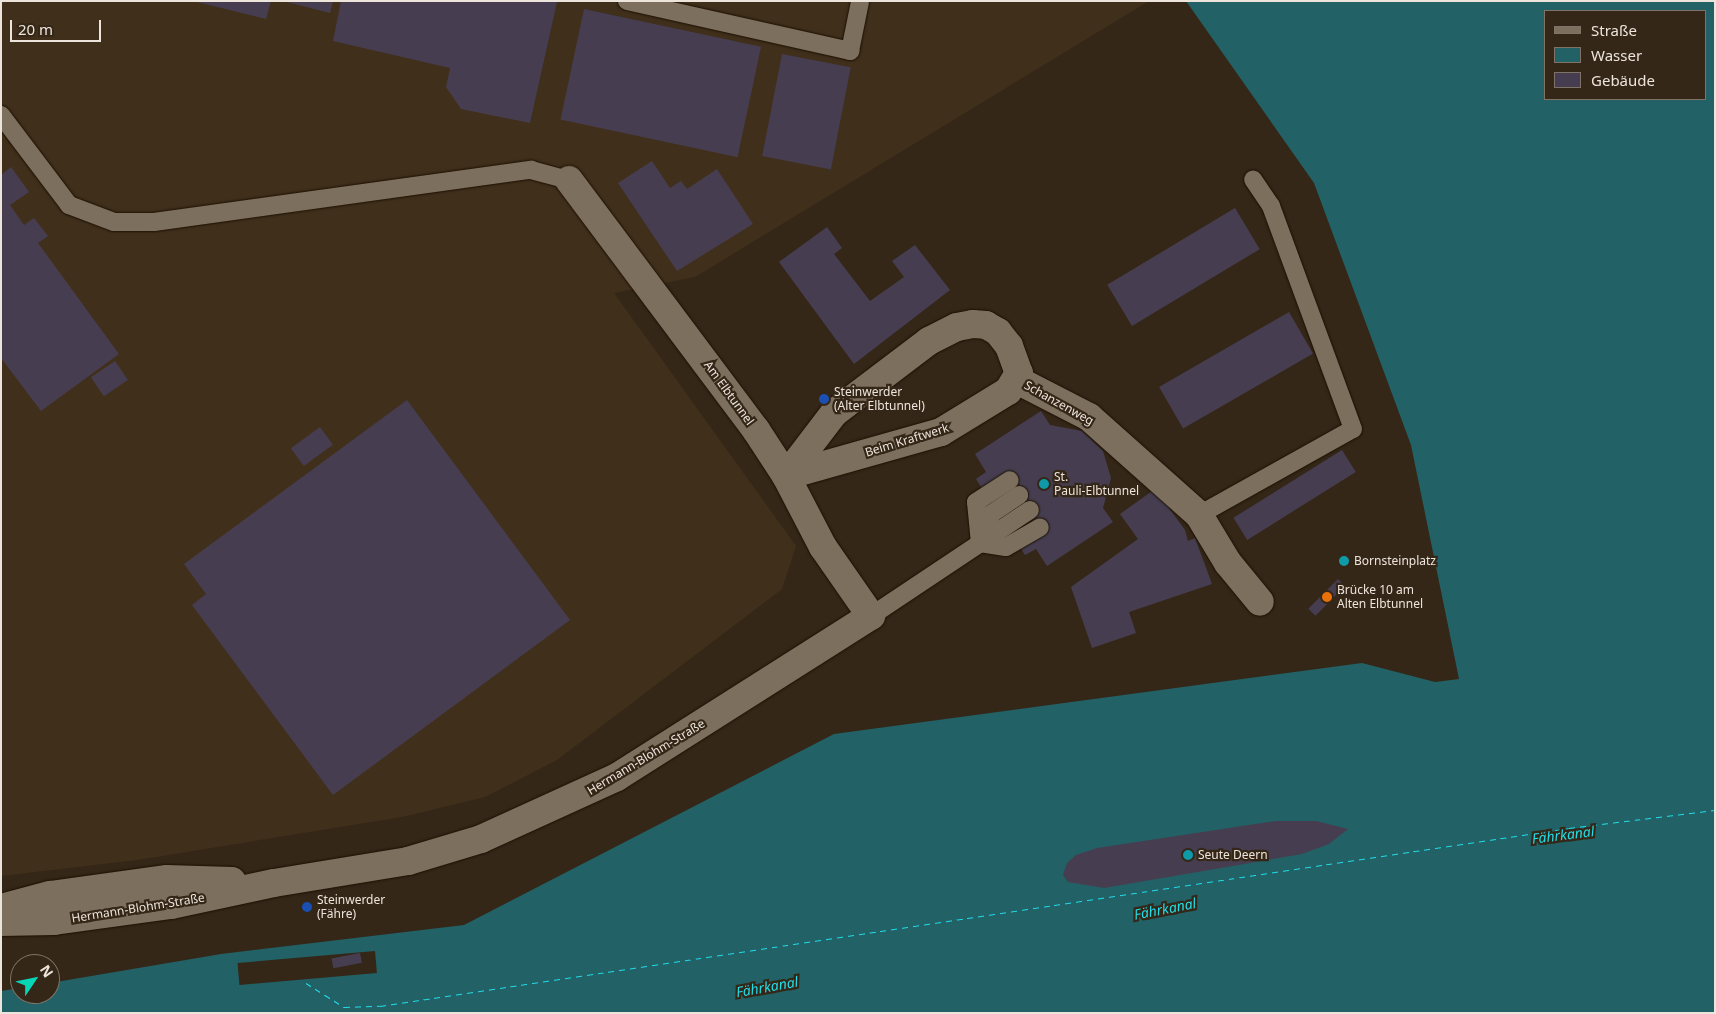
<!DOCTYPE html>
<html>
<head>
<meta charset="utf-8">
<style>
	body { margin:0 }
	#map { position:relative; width:1716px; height:1014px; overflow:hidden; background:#342718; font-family:"Noto Sans",sans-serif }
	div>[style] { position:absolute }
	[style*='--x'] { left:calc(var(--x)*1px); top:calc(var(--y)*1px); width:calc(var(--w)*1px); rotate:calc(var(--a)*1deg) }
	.built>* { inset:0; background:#402f1a }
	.water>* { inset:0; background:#226166 }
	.pier>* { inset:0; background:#342718; transform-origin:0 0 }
	.ferry>* { height:1px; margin-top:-0.5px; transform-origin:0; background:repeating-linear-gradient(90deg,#20dde9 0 6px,transparent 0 11px) }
	.building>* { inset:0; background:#463e50; transform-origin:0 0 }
	.roads { filter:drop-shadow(0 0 1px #1b1003) drop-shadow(0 0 1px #1b1003) }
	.service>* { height:18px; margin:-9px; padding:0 9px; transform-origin:9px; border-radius:9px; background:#7d6f5d }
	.minor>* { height:28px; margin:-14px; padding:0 14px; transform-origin:14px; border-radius:14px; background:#7d6f5d }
	.tertiary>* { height:28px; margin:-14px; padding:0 14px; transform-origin:14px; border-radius:14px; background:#7d6f5d }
	.dots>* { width:14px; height:14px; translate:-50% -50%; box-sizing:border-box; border:2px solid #342718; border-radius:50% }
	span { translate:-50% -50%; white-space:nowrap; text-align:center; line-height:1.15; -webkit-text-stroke:4.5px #342718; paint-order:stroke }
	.poi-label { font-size:12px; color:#ede4db }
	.left { translate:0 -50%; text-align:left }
	.street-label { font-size:12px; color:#ede4db }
	.water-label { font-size:14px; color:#20dde9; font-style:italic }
	.frame { position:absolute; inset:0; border:2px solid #ede4db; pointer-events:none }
	.legend { position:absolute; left:1544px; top:10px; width:162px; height:90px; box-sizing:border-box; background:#342718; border:1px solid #7e7366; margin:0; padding:6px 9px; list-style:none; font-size:15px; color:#ede4db }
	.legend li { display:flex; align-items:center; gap:10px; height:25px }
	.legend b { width:25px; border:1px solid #7e7366 }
	.north { position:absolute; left:10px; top:954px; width:50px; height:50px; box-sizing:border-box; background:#342718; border:1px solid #7e7366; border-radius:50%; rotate:56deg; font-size:14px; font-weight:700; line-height:20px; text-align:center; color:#ede4db }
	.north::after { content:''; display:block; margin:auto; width:18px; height:22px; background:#06d5b6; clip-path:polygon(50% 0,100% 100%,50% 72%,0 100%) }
	.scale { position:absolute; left:10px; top:20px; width:91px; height:22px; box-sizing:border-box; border:2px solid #ede4db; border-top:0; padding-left:6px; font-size:15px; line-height:18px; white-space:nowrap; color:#ede4db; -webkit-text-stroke:4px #342718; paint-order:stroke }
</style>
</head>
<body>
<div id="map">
	<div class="built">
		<i style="clip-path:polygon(1px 1px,1149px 1px,695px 277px,614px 293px,796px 546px,782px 589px,557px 760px,485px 797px,402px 817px,137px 860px,1px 876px)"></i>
	</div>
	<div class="water">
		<i style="clip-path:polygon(evenodd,1186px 1px,1715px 1px,1715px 1013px,1px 1013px,1px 991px,20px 988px,20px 994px,50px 994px,50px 983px,221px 954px,464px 925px,834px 734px,1362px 663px,1435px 682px,1459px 679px,1411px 445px,1314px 183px,1186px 1px,1545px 11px,1705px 11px,1705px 99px,1545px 99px,1545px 11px)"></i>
	</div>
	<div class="pier">
		<i style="left:375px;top:951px;width:22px;height:138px;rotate:85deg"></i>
	</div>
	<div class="ferry">
		<i style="--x:306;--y:983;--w:45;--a:32.3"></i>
		<i style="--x:344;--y:1007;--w:36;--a:-2"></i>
		<i style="--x:380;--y:1006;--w:1202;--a:-8.51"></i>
		<i style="--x:1569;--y:828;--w:147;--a:-7"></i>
	</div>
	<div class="building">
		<i style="clip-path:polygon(193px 1px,271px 1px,266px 19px)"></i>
		<i style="clip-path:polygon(283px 1px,333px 1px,330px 13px)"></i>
		<i style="clip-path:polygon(341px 1px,557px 2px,530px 123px,461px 109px,446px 87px,450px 68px,333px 41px)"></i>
		<i style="left:584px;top:9px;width:181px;height:113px;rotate:12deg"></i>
		<i style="left:782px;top:54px;width:70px;height:104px;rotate:11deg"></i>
		<i style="clip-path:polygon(652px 161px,670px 188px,681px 181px,687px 189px,717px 169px,753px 224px,677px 271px,618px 183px)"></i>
		<i style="clip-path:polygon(11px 167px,29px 192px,10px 205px,24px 225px,34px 218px,48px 236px,38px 243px,119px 354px,41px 411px,1px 358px,1px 175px)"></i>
		<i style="left:1235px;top:208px;width:48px;height:149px;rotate:59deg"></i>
		<i style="clip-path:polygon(827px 227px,842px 248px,834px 254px,870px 301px,904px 277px,892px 261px,915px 245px,950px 290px,854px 364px,779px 262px)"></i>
		<i style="left:1289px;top:312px;width:48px;height:150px;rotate:60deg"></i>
		<i style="left:115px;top:361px;width:23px;height:29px;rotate:56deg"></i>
		<i style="clip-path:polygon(407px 400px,570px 620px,333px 795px,192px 605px,206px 594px,184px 564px)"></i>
		<i style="clip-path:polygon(1041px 411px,1050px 425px,1082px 431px,1103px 451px,1111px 478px,1103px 508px,1113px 522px,1047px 566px,1036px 549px,1025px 555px,1000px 517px,976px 479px,986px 472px,975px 454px)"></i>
		<i style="left:320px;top:427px;width:22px;height:36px;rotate:54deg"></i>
		<i style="left:1342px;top:450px;width:26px;height:128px;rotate:58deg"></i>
		<i style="clip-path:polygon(1155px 489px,1185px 530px,1188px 541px,1195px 538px,1212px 584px,1129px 612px,1136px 633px,1092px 648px,1071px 587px,1138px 539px,1120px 514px)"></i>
		<i style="left:1338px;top:579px;width:10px;height:42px;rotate:45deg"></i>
		<i style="clip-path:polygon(1276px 821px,1316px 821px,1348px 829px,1329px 844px,1302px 854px,1104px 888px,1068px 882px,1063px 875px,1067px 863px,1076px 855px,1097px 848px)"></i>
		<i style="left:360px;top:953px;width:10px;height:29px;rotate:79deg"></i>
	</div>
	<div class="roads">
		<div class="service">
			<i style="--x:627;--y:1;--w:229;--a:12.6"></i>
			<i style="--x:850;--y:51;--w:50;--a:-78.5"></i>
			<i style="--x:1;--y:115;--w:113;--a:52.9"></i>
			<i style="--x:69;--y:205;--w:48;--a:20.7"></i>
			<i style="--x:114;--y:222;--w:40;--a:0"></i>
			<i style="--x:154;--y:222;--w:381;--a:-7.9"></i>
			<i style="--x:531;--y:170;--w:39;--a:15"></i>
			<i style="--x:1199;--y:515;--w:176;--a:-29.2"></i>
			<i style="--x:1353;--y:429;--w:238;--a:-110.2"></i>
			<i style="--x:1271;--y:206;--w:32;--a:-124"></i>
			<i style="--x:982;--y:538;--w:26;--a:-69"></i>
			<i style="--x:991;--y:514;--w:34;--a:-34"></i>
			<i style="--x:980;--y:543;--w:41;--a:-95.6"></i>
			<i style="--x:976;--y:502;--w:40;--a:-32.9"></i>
			<i style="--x:980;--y:543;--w:26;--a:9"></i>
			<i style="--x:1006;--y:547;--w:39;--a:-30"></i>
			<i style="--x:871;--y:616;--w:191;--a:-33.7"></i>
		</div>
		<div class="minor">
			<i style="--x:569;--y:180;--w:312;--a:53.2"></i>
			<i style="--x:756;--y:430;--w:55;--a:56.9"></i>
			<i style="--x:786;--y:476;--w:80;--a:62.5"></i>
			<i style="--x:823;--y:547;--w:84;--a:55.2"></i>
			<i style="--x:973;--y:324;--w:13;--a:4"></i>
			<i style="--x:986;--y:325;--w:14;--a:30"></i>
			<i style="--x:998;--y:332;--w:18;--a:52"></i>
			<i style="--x:1009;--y:346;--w:29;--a:70"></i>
			<i style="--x:1019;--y:373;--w:21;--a:121"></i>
			<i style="--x:1008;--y:391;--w:79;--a:148.5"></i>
			<i style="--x:941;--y:432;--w:161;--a:164.2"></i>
			<i style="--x:786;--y:476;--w:79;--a:-52.7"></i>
			<i style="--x:834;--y:413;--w:119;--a:-37.2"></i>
			<i style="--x:929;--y:341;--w:31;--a:-27"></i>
			<i style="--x:957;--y:327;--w:16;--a:-11"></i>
			<i style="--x:1017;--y:380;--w:81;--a:27.2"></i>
			<i style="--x:1089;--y:417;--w:147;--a:41.7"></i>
			<i style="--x:1199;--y:515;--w:56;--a:58.9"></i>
			<i style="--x:1228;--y:563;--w:50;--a:50.6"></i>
		</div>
		<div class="tertiary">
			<i style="--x:1;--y:908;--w:51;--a:-14.9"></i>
			<i style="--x:50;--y:895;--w:118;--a:-7.8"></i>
			<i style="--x:167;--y:879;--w:65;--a:1.8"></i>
			<i style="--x:1;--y:922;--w:53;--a:-1.1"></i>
			<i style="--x:54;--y:921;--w:118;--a:-7.8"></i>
			<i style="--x:171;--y:905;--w:105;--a:-12.1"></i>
			<i style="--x:274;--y:883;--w:136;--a:-9.3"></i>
			<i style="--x:408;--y:861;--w:76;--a:-16.8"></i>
			<i style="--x:481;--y:839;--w:149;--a:-24.5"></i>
			<i style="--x:617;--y:777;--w:301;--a:-32.4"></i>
		</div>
	</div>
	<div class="dots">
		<i style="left:824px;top:399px;background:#1a4fb4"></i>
		<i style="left:1044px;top:484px;background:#0f9aa8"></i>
		<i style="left:1344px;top:561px;background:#0f9aa8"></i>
		<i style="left:1327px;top:597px;background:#e8710a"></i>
		<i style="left:1188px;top:855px;background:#0f9aa8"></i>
		<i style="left:307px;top:907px;background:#1a4fb4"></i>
	</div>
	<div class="poi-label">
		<span class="left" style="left:834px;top:399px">Steinwerder<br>(Alter Elbtunnel)</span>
		<span class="left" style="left:1054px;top:484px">St.<br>Pauli-Elbtunnel</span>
		<span class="left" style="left:1354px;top:561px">Bornsteinplatz</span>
		<span class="left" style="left:1337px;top:597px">Brücke 10 am<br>Alten Elbtunnel</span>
		<span class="left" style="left:1198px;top:855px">Seute Deern</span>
		<span class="left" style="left:317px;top:907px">Steinwerder<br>(Fähre)</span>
	</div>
	<div class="street-label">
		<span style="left:729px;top:393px;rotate:54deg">Am Elbtunnel</span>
		<span style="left:1059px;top:403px;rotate:29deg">Schanzenweg</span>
		<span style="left:907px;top:440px;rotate:-17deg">Beim Kraftwerk</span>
		<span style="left:646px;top:757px;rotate:-31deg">Hermann-Blohm-Straße</span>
		<span style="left:138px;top:908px;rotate:-9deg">Hermann-Blohm-Straße</span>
	</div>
	<div class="water-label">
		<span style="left:1563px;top:835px;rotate:-7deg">Fährkanal</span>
		<span style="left:1165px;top:909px;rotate:-11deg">Fährkanal</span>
		<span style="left:767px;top:987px;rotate:-10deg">Fährkanal</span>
	</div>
	<div class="frame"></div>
	<ul class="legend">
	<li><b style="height:6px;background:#7d6f5d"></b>Straße</li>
	<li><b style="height:14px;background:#226166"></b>Wasser</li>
	<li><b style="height:14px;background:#463e50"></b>Gebäude</li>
	</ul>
	<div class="north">N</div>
	<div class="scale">20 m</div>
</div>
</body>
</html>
